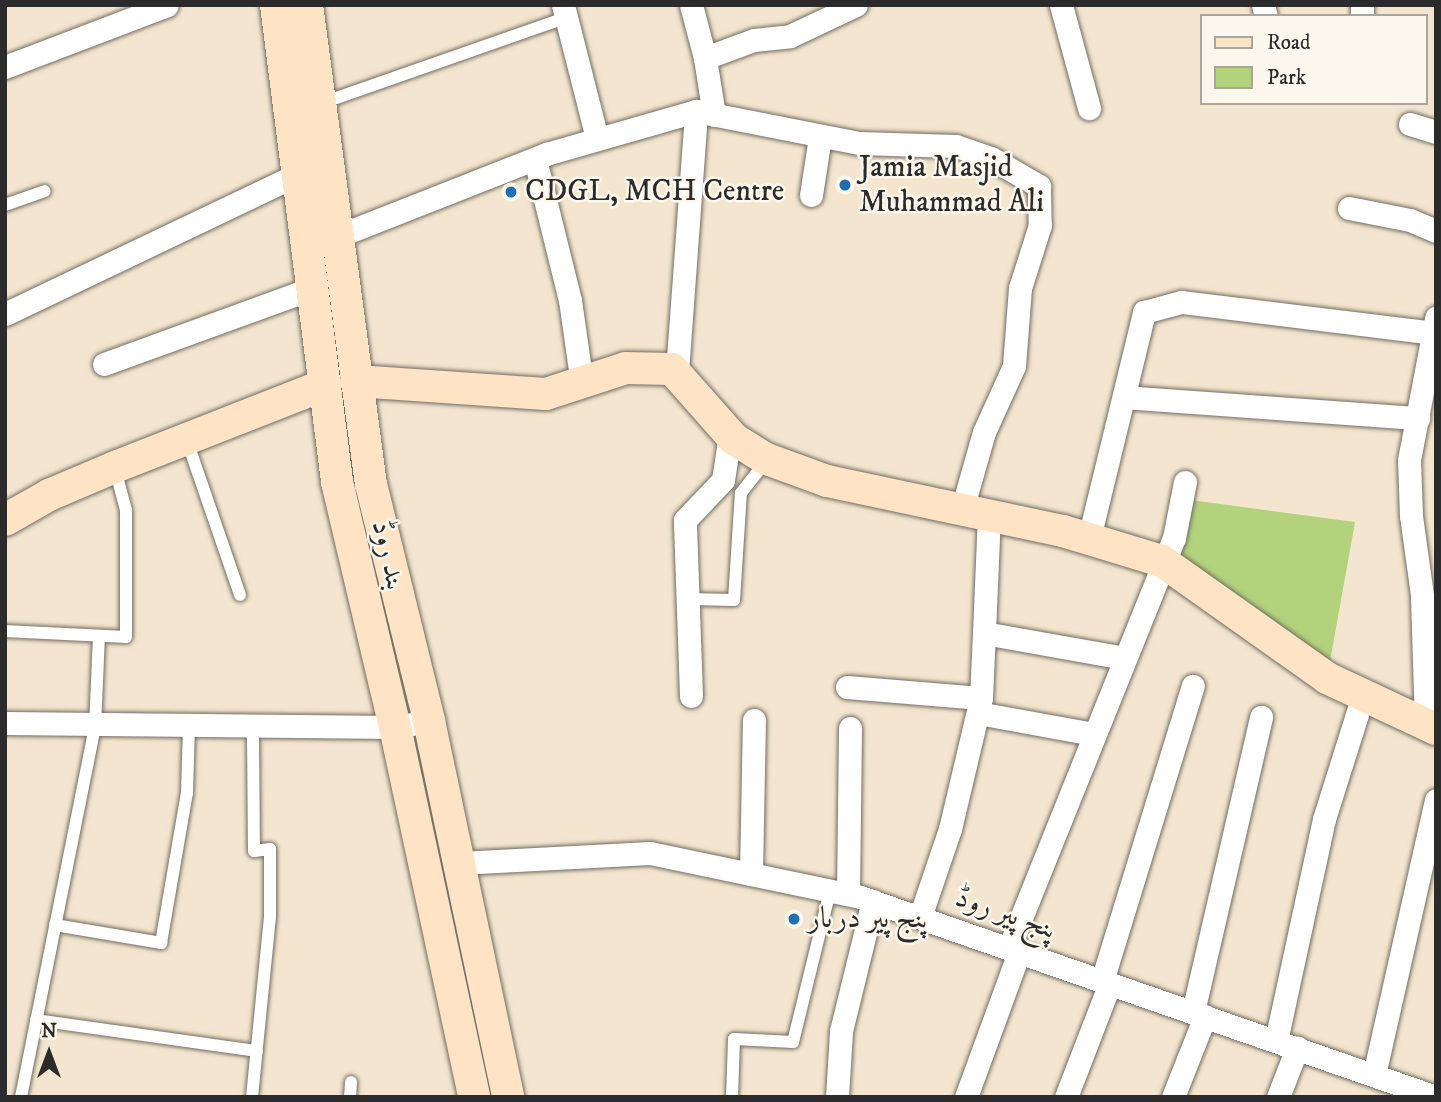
<!DOCTYPE html>
<html>
<head>
<meta charset="utf-8">
<style>
	body { margin:0 }
	#map { position:relative; width:1441px; height:1102px; overflow:hidden; background:#f4e6ce; font-family:"IM FELL DW Pica",Amiri,serif }
	div>[style] { position:absolute }
	[style*='--x'] { left:calc(var(--x)*1px); top:calc(var(--y)*1px); width:calc(var(--w)*1px); rotate:calc(var(--a)*1deg) }
	.green>* { inset:0; background:#b2d37b }
	.roads { filter:drop-shadow(0 0 2px #716c64) drop-shadow(0 0 2px #716c64) }
	.lane>* { height:12px; margin:-6px; padding:0 6px; transform-origin:6px; border-radius:6px; background:#fff }
	.street>* { height:23px; margin:-11.5px; padding:0 11.5px; transform-origin:11.5px; border-radius:11.5px; background:#fff }
	.secondary>* { height:32px; margin:-16px; padding:0 16px; transform-origin:16px; border-radius:16px; background:#fee4c5 }
	.dots>* { width:19px; height:19px; translate:-50% -50%; box-sizing:border-box; border:4px solid #fbf7ec; border-radius:50% }
	span { translate:-50% -50%; white-space:nowrap; text-align:center; line-height:1.15; -webkit-text-stroke:5px #fbf7ec; paint-order:stroke }
	.poi-label { font-size:30px; color:#2b2b2b }
	.left { translate:0 -50%; text-align:left }
	.street-label { font-size:30px; color:#2b2b2b }
	.frame { position:absolute; inset:0; border:7px solid #2b2b2b; pointer-events:none }
	.legend { position:absolute; left:1200px; top:14px; width:228px; height:91px; box-sizing:border-box; background:#fbf7ec; border:2px solid #a8a59f; margin:0; padding:9px 12px; list-style:none; font-size:21px; color:#2b2b2b }
	.legend li { display:flex; align-items:center; gap:14px; height:35px }
	.legend b { width:35px; border:2px solid #a8a59f }
	.north { position:absolute; left:14px; top:1018px; width:70px; height:70px; -webkit-text-stroke:5px #fbf7ec; paint-order:stroke; rotate:0deg; font-size:19px; font-weight:700; line-height:28px; text-align:center; color:#2b2b2b }
	.north::after { content:''; display:block; margin:auto; width:24px; height:32px; background:#2b2b2b; clip-path:polygon(50% 0,100% 100%,50% 72%,0 100%) }
</style>
</head>
<body>
<div id="map">
	<div class="green">
		<i style="clip-path:polygon(1183px 499px,1355px 522px,1327px 678px,1162px 561px)"></i>
	</div>
	<div class="roads">
		<div class="lane">
			<i style="--x:322;--y:103;--w:257;--a:-19.3"></i>
			<i style="--x:5;--y:205;--w:42;--a:-19.3"></i>
			<i style="--x:186;--y:438;--w:166;--a:71"></i>
			<i style="--x:687;--y:599;--w:47;--a:1.2"></i>
			<i style="--x:734;--y:600;--w:107;--a:-86.3"></i>
			<i style="--x:741;--y:493;--w:42;--a:-51.8"></i>
			<i style="--x:5;--y:631;--w:121;--a:2.8"></i>
			<i style="--x:126;--y:637;--w:127;--a:-90"></i>
			<i style="--x:126;--y:510;--w:42;--a:-105"></i>
			<i style="--x:55;--y:925;--w:108;--a:9.6"></i>
			<i style="--x:161;--y:943;--w:152;--a:-80.2"></i>
			<i style="--x:187;--y:793;--w:66;--a:-88.3"></i>
			<i style="--x:36;--y:1020;--w:223;--a:8"></i>
			<i style="--x:21;--y:1097;--w:377;--a:-78.7"></i>
			<i style="--x:95;--y:727;--w:91;--a:-87.5"></i>
			<i style="--x:252;--y:1097;--w:181;--a:-84.3"></i>
			<i style="--x:270;--y:917;--w:68;--a:-90"></i>
			<i style="--x:270;--y:849;--w:16;--a:173"></i>
			<i style="--x:254;--y:851;--w:124;--a:-90.5"></i>
			<i style="--x:350;--y:1097;--w:15;--a:-86"></i>
			<i style="--x:732;--y:1097;--w:58;--a:-88"></i>
			<i style="--x:734;--y:1039;--w:59;--a:2.9"></i>
			<i style="--x:793;--y:1042;--w:155;--a:-76.2"></i>
		</div>
		<div class="street">
			<i style="--x:563;--y:5;--w:137;--a:75.7"></i>
			<i style="--x:691;--y:5;--w:55;--a:75.2"></i>
			<i style="--x:1061;--y:5;--w:107;--a:74.8"></i>
			<i style="--x:1263;--y:5;--w:11;--a:75"></i>
			<i style="--x:1362;--y:16;--w:11;--a:-90"></i>
			<i style="--x:5;--y:67;--w:173;--a:-20.9"></i>
			<i style="--x:714;--y:115;--w:58;--a:-99"></i>
			<i style="--x:705;--y:58;--w:52;--a:-20.2"></i>
			<i style="--x:754;--y:40;--w:36;--a:-6"></i>
			<i style="--x:790;--y:36;--w:73;--a:-25.2"></i>
			<i style="--x:1410;--y:124;--w:27;--a:17"></i>
			<i style="--x:535;--y:159;--w:145;--a:76.1"></i>
			<i style="--x:570;--y:300;--w:85;--a:81.9"></i>
			<i style="--x:811;--y:195;--w:59;--a:-81.2"></i>
			<i style="--x:1349;--y:208;--w:62;--a:11.1"></i>
			<i style="--x:1410;--y:220;--w:28;--a:23"></i>
			<i style="--x:338;--y:236;--w:224;--a:-21.5"></i>
			<i style="--x:546;--y:154;--w:156;--a:-16"></i>
			<i style="--x:696;--y:111;--w:166;--a:11.1"></i>
			<i style="--x:859;--y:143;--w:97;--a:1.8"></i>
			<i style="--x:956;--y:146;--w:37;--a:19"></i>
			<i style="--x:991;--y:158;--w:56;--a:30.3"></i>
			<i style="--x:1039;--y:186;--w:39;--a:89"></i>
			<i style="--x:1040;--y:225;--w:66;--a:107.6"></i>
			<i style="--x:1020;--y:288;--w:78;--a:94.4"></i>
			<i style="--x:1014;--y:366;--w:72;--a:114.4"></i>
			<i style="--x:984;--y:432;--w:80;--a:105.9"></i>
			<i style="--x:5;--y:314;--w:323;--a:-25.5"></i>
			<i style="--x:104;--y:364;--w:219;--a:-20"></i>
			<i style="--x:677;--y:372;--w:262;--a:-85.8"></i>
			<i style="--x:1124;--y:397;--w:295;--a:4.1"></i>
			<i style="--x:1089;--y:538;--w:233;--a:-76.3"></i>
			<i style="--x:1144;--y:312;--w:39;--a:-15"></i>
			<i style="--x:1182;--y:302;--w:253;--a:7"></i>
			<i style="--x:984;--y:633;--w:118;--a:-87.6"></i>
			<i style="--x:847;--y:687;--w:134;--a:4.7"></i>
			<i style="--x:691;--y:696;--w:176;--a:-92"></i>
			<i style="--x:685;--y:520;--w:55;--a:-46.5"></i>
			<i style="--x:723;--y:480;--w:46;--a:-81.2"></i>
			<i style="--x:978;--y:713;--w:118;--a:10.3"></i>
			<i style="--x:5;--y:723;--w:390;--a:0.6"></i>
			<i style="--x:395;--y:727;--w:35;--a:-10"></i>
			<i style="--x:1426;--y:725;--w:130;--a:-91.8"></i>
			<i style="--x:1422;--y:595;--w:80;--a:-97.9"></i>
			<i style="--x:1411;--y:516;--w:56;--a:-92"></i>
			<i style="--x:1409;--y:460;--w:145;--a:-79.2"></i>
			<i style="--x:459;--y:863;--w:191;--a:-3"></i>
			<i style="--x:650;--y:853;--w:215;--a:11.8"></i>
			<i style="--x:860;--y:897;--w:610;--a:19.15"></i>
			<i style="--x:751;--y:874;--w:154;--a:-88.9"></i>
			<i style="--x:848;--y:894;--w:166;--a:-89.3"></i>
			<i style="--x:920;--y:917;--w:93;--a:-71.2"></i>
			<i style="--x:950;--y:829;--w:135;--a:-76.7"></i>
			<i style="--x:981;--y:698;--w:65;--a:-87.4"></i>
			<i style="--x:984;--y:633;--w:142;--a:10.1"></i>
			<i style="--x:1009;--y:948;--w:442;--a:-68.1"></i>
			<i style="--x:1174;--y:538;--w:57;--a:-78.9"></i>
			<i style="--x:1102;--y:981;--w:309;--a:-72.9"></i>
			<i style="--x:1193;--y:1012;--w:303;--a:-77"></i>
			<i style="--x:1276;--y:1041;--w:227;--a:-77.8"></i>
			<i style="--x:1324;--y:819;--w:130;--a:-72.5"></i>
			<i style="--x:1374;--y:1075;--w:282;--a:-77.3"></i>
			<i style="--x:837;--y:1097;--w:66;--a:-86.5"></i>
			<i style="--x:841;--y:1031;--w:134;--a:-76.2"></i>
			<i style="--x:966;--y:1097;--w:154;--a:-69.9"></i>
			<i style="--x:1066;--y:1097;--w:122;--a:-68.9"></i>
			<i style="--x:1173;--y:1097;--w:87;--a:-68.4"></i>
			<i style="--x:1278;--y:1097;--w:53;--a:-68.8"></i>
		</div>
		<div class="secondary">
			<i style="--x:276;--y:5;--w:481;--a:82.7"></i>
			<i style="--x:337;--y:482;--w:252;--a:76.7"></i>
			<i style="--x:395;--y:727;--w:378;--a:77.9"></i>
			<i style="--x:307;--y:5;--w:483;--a:82.4"></i>
			<i style="--x:371;--y:484;--w:244;--a:76.2"></i>
			<i style="--x:429;--y:721;--w:384;--a:78.1"></i>
			<i style="--x:356;--y:381;--w:190;--a:3.9"></i>
			<i style="--x:546;--y:394;--w:84;--a:-18"></i>
			<i style="--x:626;--y:368;--w:46;--a:1.2"></i>
			<i style="--x:672;--y:369;--w:94;--a:48.5"></i>
			<i style="--x:734;--y:439;--w:36;--a:32"></i>
			<i style="--x:764;--y:458;--w:67;--a:20.1"></i>
			<i style="--x:827;--y:481;--w:241;--a:12"></i>
			<i style="--x:1063;--y:531;--w:103;--a:16.9"></i>
			<i style="--x:1162;--y:561;--w:202;--a:35.3"></i>
			<i style="--x:1327;--y:678;--w:120;--a:25.1"></i>
			<i style="--x:5;--y:520;--w:51;--a:-29.6"></i>
			<i style="--x:49;--y:495;--w:72;--a:-23"></i>
			<i style="--x:115;--y:467;--w:222;--a:-21.4"></i>
		</div>
	</div>
	<div class="dots">
		<i style="left:845px;top:185px;background:#1f6fb2"></i>
		<i style="left:511px;top:192px;background:#1f6fb2"></i>
		<i style="left:794px;top:919px;background:#1f6fb2"></i>
	</div>
	<div class="poi-label">
		<span class="left" style="left:859px;top:185px">Jamia Masjid<br>Muhammad Ali</span>
		<span class="left" style="left:525px;top:192px">CDGL, MCH Centre</span>
		<span class="left" style="left:808px;top:919px">پنج پیر دربار</span>
	</div>
	<div class="street-label">
		<span style="left:388px;top:555px;rotate:77deg">بند روڈ</span>
		<span style="left:1006px;top:914px;rotate:19deg">پنج پیر روڈ</span>
	</div>
	<div class="frame"></div>
	<ul class="legend">
	<li><b style="height:9px;background:#fee4c5"></b>Road</li>
	<li><b style="height:19px;background:#b2d37b"></b>Park</li>
	</ul>
	<div class="north">N</div>
</div>
</body>
</html>
